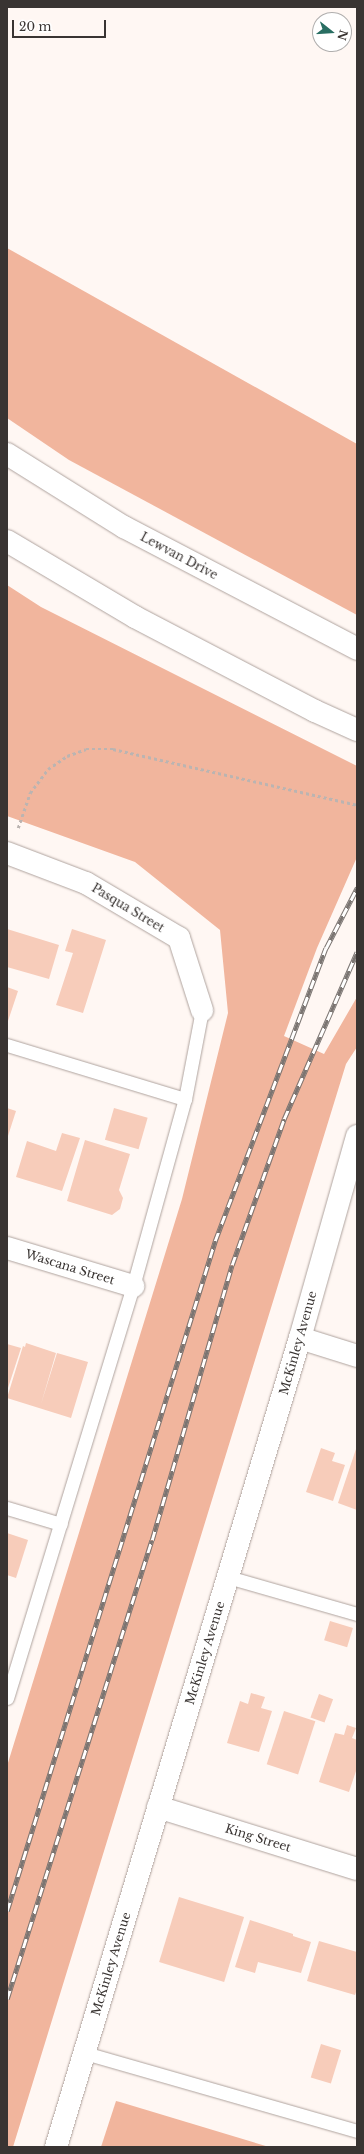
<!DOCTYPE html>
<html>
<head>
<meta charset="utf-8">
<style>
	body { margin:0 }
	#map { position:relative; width:364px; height:2154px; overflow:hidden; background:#fff7f3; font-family:"Libre Baskerville",serif }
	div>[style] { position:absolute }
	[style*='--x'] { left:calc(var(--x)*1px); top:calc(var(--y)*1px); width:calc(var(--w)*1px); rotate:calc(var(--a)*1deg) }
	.green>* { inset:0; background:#f1b59d }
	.building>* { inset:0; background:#f7ccba; transform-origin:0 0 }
	.path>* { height:2.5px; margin-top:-1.25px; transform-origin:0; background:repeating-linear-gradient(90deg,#bbb4b1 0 3px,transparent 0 6px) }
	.roads { filter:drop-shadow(0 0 1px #afa39e) drop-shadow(0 0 1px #afa39e) }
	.service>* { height:13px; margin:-6.5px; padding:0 6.5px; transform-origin:6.5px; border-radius:6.5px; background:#fff }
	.minor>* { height:22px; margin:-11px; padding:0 11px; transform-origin:11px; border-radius:11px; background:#fff }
	.secondary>* { height:22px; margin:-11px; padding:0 11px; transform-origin:11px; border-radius:11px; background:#fff }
	.rail>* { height:4.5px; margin-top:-2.25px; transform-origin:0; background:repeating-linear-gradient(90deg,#fff 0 9px,#7b7572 0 18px); box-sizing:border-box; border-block:1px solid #7b7572 }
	span { translate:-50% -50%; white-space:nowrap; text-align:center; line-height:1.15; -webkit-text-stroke:3.5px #fff; paint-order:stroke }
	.street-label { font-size:12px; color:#393432 }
	.frame { position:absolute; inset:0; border:8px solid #393432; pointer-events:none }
	.north { position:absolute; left:312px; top:12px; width:40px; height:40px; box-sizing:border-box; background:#fff; border:1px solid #b0aead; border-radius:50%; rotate:107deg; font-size:11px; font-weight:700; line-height:16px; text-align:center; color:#393432 }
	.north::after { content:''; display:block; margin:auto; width:14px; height:18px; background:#296e62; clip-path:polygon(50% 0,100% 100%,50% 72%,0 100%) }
	.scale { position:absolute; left:12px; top:20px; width:94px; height:18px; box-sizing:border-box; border:2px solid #393432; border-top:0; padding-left:5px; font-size:12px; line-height:14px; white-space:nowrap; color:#393432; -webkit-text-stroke:3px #fff; paint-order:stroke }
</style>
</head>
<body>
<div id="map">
	<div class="green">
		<i style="clip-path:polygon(7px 248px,357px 444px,357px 615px,69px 460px,7px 418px)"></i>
		<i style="clip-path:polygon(7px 585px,41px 607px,357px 766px,357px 857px,317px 948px,284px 1036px,324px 1054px,357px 997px,357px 1047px,346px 1064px,13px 2147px,7px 2147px,7px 1766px,182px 1199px,228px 1013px,220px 930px,135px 862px,7px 816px)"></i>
		<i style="clip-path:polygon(116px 2101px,120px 2102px,269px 2147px,101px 2147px)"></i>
	</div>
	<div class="building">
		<i style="clip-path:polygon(7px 929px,59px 945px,49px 979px,7px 967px)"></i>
		<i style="clip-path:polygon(72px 929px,106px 940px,83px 1013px,56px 1005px,73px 953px,65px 951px)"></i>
		<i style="clip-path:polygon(7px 987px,18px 991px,7px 1024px)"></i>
		<i style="clip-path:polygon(7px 1108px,16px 1111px,7px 1139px)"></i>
		<i style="left:114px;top:1108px;width:35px;height:33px;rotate:16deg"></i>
		<i style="clip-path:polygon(62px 1133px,80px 1138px,62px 1191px,16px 1177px,27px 1141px,56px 1151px)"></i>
		<i style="clip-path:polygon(85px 1140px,130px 1154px,119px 1190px,123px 1198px,120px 1209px,112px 1215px,67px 1201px)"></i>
		<i style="clip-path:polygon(26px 1343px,56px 1353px,41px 1404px,57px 1353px,88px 1362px,71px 1418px,7px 1398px,23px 1346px,25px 1347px)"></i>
		<i style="clip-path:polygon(7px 1344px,21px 1348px,7px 1391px)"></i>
		<i style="clip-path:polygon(321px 1448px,335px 1453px,332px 1461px,345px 1465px,333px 1501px,306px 1492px)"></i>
		<i style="clip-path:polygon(356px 1449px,357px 1450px,357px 1510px,338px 1503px)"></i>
		<i style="clip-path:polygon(7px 1533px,28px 1540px,16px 1578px,7px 1575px)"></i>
		<i style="left:330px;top:1621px;width:24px;height:20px;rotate:17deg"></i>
		<i style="clip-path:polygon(251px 1693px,265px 1697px,261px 1708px,272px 1711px,259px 1752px,227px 1743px,240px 1701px,248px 1704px)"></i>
		<i style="left:319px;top:1694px;width:15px;height:25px;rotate:20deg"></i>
		<i style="left:284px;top:1711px;width:33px;height:56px;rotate:18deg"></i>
		<i style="clip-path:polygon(347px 1725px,356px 1728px,352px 1738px,357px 1740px,357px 1768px,349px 1792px,319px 1782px,335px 1733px,344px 1735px)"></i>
		<i style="left:179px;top:1897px;width:68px;height:68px;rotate:17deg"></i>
		<i style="clip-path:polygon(250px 1920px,293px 1934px,293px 1936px,311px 1942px,301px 1973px,258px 1962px,255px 1973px,235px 1967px)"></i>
		<i style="clip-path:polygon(319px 1941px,357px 1952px,357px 1989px,355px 1995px,307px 1981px)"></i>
		<i style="left:321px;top:2044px;width:21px;height:35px;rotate:17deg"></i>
	</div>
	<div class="path">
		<i style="--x:18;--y:828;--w:37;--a:-71"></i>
		<i style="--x:30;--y:793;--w:30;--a:-53"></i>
		<i style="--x:48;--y:769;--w:23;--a:-34"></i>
		<i style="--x:67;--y:756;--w:20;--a:-20"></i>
		<i style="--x:86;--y:749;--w:27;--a:0"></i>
		<i style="--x:113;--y:749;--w:250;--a:12.9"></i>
	</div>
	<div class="roads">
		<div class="service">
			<i style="--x:7;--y:1045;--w:186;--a:16.9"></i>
			<i style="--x:7;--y:1508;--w:56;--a:16.5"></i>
			<i style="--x:228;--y:1577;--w:134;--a:16"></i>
			<i style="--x:7;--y:1698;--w:431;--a:-73"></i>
			<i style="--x:133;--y:1286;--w:194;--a:-74.5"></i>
			<i style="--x:185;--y:1099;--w:91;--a:-79.2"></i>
			<i style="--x:85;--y:2053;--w:283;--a:16"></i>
		</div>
		<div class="minor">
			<i style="--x:7;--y:853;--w:85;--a:20.8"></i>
			<i style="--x:86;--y:883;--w:108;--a:30.6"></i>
			<i style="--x:179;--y:938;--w:76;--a:72.3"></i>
			<i style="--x:7;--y:1248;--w:132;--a:16.8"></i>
			<i style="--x:300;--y:1338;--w:60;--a:17.5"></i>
			<i style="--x:158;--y:1807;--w:208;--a:17.3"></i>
			<i style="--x:56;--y:2147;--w:845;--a:-73.22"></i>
			<i style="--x:300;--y:1338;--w:210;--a:-74.2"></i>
		</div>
		<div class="secondary">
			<i style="--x:7;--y:454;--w:138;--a:32"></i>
			<i style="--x:124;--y:527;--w:263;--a:27.6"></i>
			<i style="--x:7;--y:541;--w:149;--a:30.7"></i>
			<i style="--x:135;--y:617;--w:203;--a:27.6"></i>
			<i style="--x:315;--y:711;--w:46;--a:24.3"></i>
		</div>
	</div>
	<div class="rail">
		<i style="--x:7;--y:1911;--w:702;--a:-72.75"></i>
		<i style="--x:215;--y:1241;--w:313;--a:-69.3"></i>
		<i style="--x:326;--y:948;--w:68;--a:-62.7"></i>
		<i style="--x:7;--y:1999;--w:481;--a:-72.5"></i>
		<i style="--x:152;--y:1540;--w:286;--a:-73.8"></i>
		<i style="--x:232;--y:1265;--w:155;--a:-70.4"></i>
		<i style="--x:284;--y:1119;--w:182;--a:-66.4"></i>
	</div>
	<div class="street-label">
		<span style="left:179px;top:556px;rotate:28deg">Lewvan Drive</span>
		<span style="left:128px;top:908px;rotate:31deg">Pasqua Street</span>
		<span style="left:70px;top:1267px;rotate:17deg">Wascana Street</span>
		<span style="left:298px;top:1343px;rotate:-74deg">McKinley Avenue</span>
		<span style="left:205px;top:1653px;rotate:-73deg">McKinley Avenue</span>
		<span style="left:258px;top:1838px;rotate:17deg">King Street</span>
		<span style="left:111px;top:1964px;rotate:-73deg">McKinley Avenue</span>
	</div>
	<div class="frame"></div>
	<div class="north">N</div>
	<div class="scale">20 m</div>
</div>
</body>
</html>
